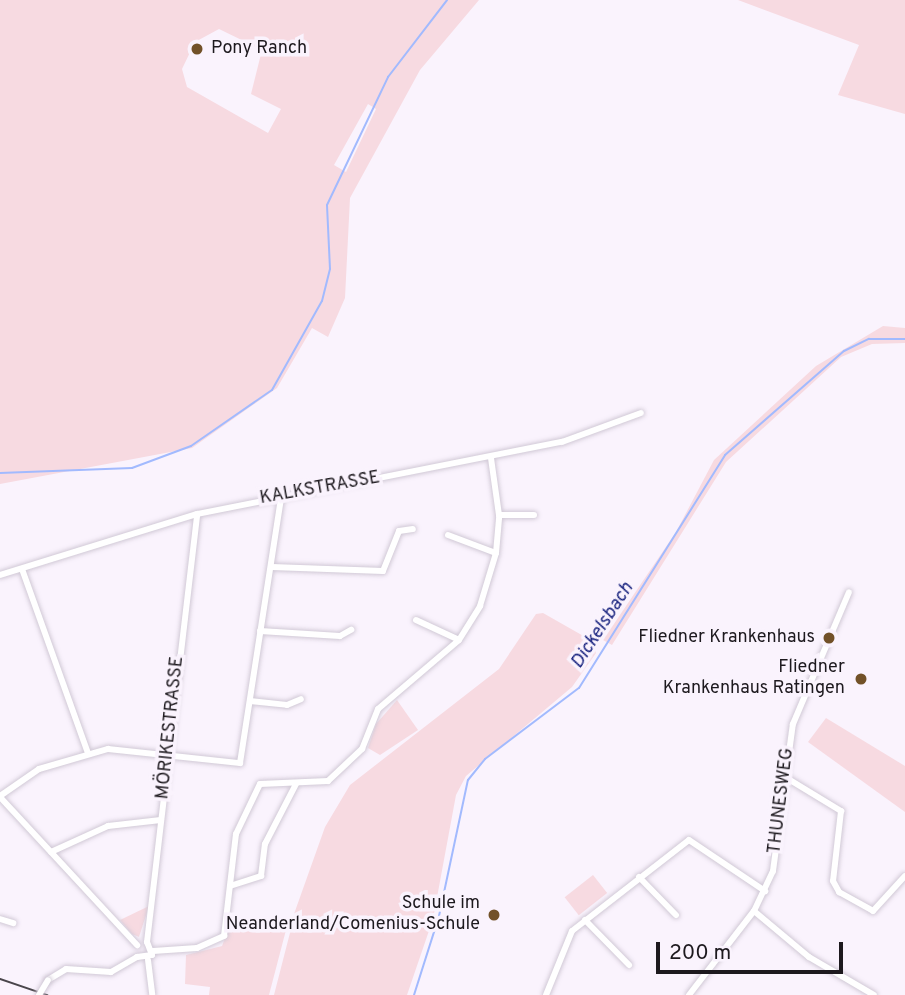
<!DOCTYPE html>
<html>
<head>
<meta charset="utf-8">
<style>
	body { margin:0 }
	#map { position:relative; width:905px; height:995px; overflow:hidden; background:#faf3fd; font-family:Overpass,sans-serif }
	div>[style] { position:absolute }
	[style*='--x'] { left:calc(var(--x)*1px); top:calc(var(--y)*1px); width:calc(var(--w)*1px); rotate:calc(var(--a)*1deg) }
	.green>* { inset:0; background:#f7dae1; transform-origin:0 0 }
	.stream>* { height:2px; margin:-1px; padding:0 1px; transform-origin:1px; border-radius:1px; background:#a2bafe }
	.roads { filter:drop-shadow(0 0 2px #d1c9d6) drop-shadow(0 0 2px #d1c9d6) }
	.minor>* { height:6px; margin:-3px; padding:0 3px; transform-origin:3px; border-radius:3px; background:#fff }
	.rail>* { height:2px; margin:-1px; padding:0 1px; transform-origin:1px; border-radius:1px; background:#49454b }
	.bridges { filter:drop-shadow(0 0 2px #d1c9d6) drop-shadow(0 0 2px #d1c9d6) }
	.minor-bridge>* { height:6px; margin:-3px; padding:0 3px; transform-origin:3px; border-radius:3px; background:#fff }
	.dots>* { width:19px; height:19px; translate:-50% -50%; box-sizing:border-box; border:4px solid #faf3fd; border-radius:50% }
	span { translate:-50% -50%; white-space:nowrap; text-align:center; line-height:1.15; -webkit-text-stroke:7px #faf3fd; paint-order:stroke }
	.poi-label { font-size:18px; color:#1d191e }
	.left { translate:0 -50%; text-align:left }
	.right { translate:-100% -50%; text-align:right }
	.street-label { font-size:18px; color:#1d191e }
	.water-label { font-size:19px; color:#131e7c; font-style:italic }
	.scale { position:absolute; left:656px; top:942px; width:187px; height:32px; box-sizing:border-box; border:4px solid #1d191e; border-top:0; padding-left:9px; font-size:21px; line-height:24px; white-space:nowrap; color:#1d191e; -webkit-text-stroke:5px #faf3fd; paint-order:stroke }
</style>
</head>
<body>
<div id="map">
	<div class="green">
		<i style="clip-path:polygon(evenodd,0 0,479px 0,420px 70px,350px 198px,345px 298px,328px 337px,312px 328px,277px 388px,192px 448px,0 484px,0 0,219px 29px,262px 50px,251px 94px,281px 109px,268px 133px,187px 87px,182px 69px,195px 42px,219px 29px,0 0,368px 104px,376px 109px,346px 172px,334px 165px,368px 104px)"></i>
		<i style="clip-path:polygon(738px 0,905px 0,905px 114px,838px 95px,859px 45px)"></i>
		<i style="clip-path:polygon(883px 326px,905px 328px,905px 343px,872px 344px,841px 357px,726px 462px,612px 645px,603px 640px,676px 532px,714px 460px,816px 366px)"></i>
		<i style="clip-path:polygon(543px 613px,594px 642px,596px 653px,572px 687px,466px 776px,456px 795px,433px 919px,407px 995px,274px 995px,292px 925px,300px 926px,305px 917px,294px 914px,325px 827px,350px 785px,499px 669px,536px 614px)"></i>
		<i style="clip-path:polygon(397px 700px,418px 730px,380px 755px,368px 748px,376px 724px)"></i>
		<i style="clip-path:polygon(826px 718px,905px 766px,905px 812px,808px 742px)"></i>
		<i style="left:593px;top:875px;width:23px;height:36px;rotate:52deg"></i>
		<i style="clip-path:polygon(149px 906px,139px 937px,132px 934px,120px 920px)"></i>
		<i style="clip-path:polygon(231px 923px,241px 930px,286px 930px,269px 995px,209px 995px,210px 987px,185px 984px,186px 955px,222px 946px)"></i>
	</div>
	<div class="stream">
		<i style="--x:0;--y:473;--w:132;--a:-2.2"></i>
		<i style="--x:132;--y:468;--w:63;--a:-20.4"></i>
		<i style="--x:191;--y:446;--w:98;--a:-34.7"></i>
		<i style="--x:272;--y:390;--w:102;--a:-60.7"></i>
		<i style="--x:322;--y:301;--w:33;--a:-76"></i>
		<i style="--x:330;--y:269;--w:64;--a:-92.7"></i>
		<i style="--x:327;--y:205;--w:142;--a:-64.5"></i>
		<i style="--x:388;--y:77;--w:97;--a:-52.5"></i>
		<i style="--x:414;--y:995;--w:83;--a:-72.4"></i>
		<i style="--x:439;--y:916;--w:139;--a:-78"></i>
		<i style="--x:468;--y:780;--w:27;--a:-51"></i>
		<i style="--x:485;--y:759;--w:118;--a:-37.1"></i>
		<i style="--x:579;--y:688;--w:275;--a:-57.9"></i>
		<i style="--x:725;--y:455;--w:158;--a:-41.2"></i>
		<i style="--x:844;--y:351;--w:28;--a:-26"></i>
		<i style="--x:869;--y:339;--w:36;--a:0"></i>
	</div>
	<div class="roads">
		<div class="minor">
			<i style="--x:499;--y:515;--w:35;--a:0"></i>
			<i style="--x:448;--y:535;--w:51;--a:20.6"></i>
			<i style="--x:272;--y:567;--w:111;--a:2.1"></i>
			<i style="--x:383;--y:571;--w:43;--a:-68.2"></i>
			<i style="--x:399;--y:531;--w:14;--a:-8"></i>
			<i style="--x:22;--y:569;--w:195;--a:70.3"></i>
			<i style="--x:0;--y:575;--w:206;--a:-17.2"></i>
			<i style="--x:197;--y:514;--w:372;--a:-11.2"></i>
			<i style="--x:562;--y:442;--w:84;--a:-20.2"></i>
			<i style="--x:416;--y:620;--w:47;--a:24.9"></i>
			<i style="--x:260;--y:631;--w:80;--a:3.6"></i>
			<i style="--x:340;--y:636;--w:13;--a:-29"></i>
			<i style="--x:250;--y:701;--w:37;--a:6"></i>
			<i style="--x:287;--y:705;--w:15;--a:-23"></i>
			<i style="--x:785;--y:777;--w:66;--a:31.3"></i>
			<i style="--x:841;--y:811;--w:70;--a:96.5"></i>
			<i style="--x:833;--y:881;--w:13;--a:61"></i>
			<i style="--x:839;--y:892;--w:39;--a:29"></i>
			<i style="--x:873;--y:911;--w:47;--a:-47.6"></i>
			<i style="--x:0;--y:796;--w:47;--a:-34.7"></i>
			<i style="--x:39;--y:769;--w:72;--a:-16.2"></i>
			<i style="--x:108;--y:749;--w:133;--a:6.1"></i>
			<i style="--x:240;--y:763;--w:269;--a:-81.2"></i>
			<i style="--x:0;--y:797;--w:202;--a:47.2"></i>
			<i style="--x:51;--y:852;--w:63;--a:-24.5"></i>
			<i style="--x:108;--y:826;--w:53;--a:-6.5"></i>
			<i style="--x:639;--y:877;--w:53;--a:45.8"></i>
			<i style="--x:230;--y:886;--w:33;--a:-18"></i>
			<i style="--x:261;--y:876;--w:32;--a:-83"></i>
			<i style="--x:265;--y:844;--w:68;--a:-62.7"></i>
			<i style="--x:754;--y:911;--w:72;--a:39.9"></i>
			<i style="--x:809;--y:957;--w:75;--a:30.3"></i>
			<i style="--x:0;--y:919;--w:14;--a:17"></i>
			<i style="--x:585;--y:920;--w:63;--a:45.6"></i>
			<i style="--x:147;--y:942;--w:431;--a:-83.3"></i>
			<i style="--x:153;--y:951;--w:44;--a:-3.9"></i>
			<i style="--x:197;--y:948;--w:30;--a:-24"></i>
			<i style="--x:224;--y:936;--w:103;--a:-83.3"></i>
			<i style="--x:236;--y:834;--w:55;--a:-64.4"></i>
			<i style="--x:260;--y:784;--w:68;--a:-2.5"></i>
			<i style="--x:328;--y:781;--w:47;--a:-43.3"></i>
			<i style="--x:362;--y:749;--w:43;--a:-68.2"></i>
			<i style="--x:378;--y:709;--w:106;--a:-40.4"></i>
			<i style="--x:459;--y:640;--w:40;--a:-58"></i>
			<i style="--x:480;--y:606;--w:55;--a:-73.2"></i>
			<i style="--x:496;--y:553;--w:38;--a:-85"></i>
			<i style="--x:499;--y:515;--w:58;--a:-98"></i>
			<i style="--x:137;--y:957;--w:15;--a:-8"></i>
			<i style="--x:152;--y:955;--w:14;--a:-111"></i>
			<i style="--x:148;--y:960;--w:35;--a:83"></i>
			<i style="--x:48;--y:980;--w:21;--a:-31"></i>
			<i style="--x:66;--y:969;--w:45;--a:3.8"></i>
			<i style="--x:111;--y:972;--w:30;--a:-30"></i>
			<i style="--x:546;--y:995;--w:69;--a:-67.9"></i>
			<i style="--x:572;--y:931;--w:148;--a:-37.9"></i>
			<i style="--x:689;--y:840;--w:92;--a:33.9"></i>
			<i style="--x:689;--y:995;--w:106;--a:-52.3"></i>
			<i style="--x:754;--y:911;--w:44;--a:-64.6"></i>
			<i style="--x:773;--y:871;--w:148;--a:-82.3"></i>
			<i style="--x:793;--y:724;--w:143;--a:-67"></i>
		</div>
	</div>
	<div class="rail">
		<i style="--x:0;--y:979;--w:50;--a:18.8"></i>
	</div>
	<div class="bridges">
		<div class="minor-bridge">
			<i style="--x:39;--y:995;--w:17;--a:-59"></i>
		</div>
	</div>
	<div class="dots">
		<i style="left:197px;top:49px;background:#725128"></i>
		<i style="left:829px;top:638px;background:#725128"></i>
		<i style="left:861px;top:679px;background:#725128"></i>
		<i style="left:494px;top:915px;background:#725128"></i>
	</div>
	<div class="poi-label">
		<span class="left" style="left:211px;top:49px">Pony Ranch</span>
		<span class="right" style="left:815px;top:638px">Fliedner Krankenhaus</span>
		<span class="right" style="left:845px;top:679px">Fliedner<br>Krankenhaus Ratingen</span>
		<span class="right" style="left:480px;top:915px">Schule im<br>Neanderland/Comenius-Schule</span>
	</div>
	<div class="street-label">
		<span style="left:320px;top:489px;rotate:-10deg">KALKSTRASSE</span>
		<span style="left:171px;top:728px;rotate:-84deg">MÖRIKESTRASSE</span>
		<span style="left:782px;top:801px;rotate:-83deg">THUNESWEG</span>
	</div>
	<div class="water-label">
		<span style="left:603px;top:626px;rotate:-57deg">Dickelsbach</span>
	</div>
	<div class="scale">200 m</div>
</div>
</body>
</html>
